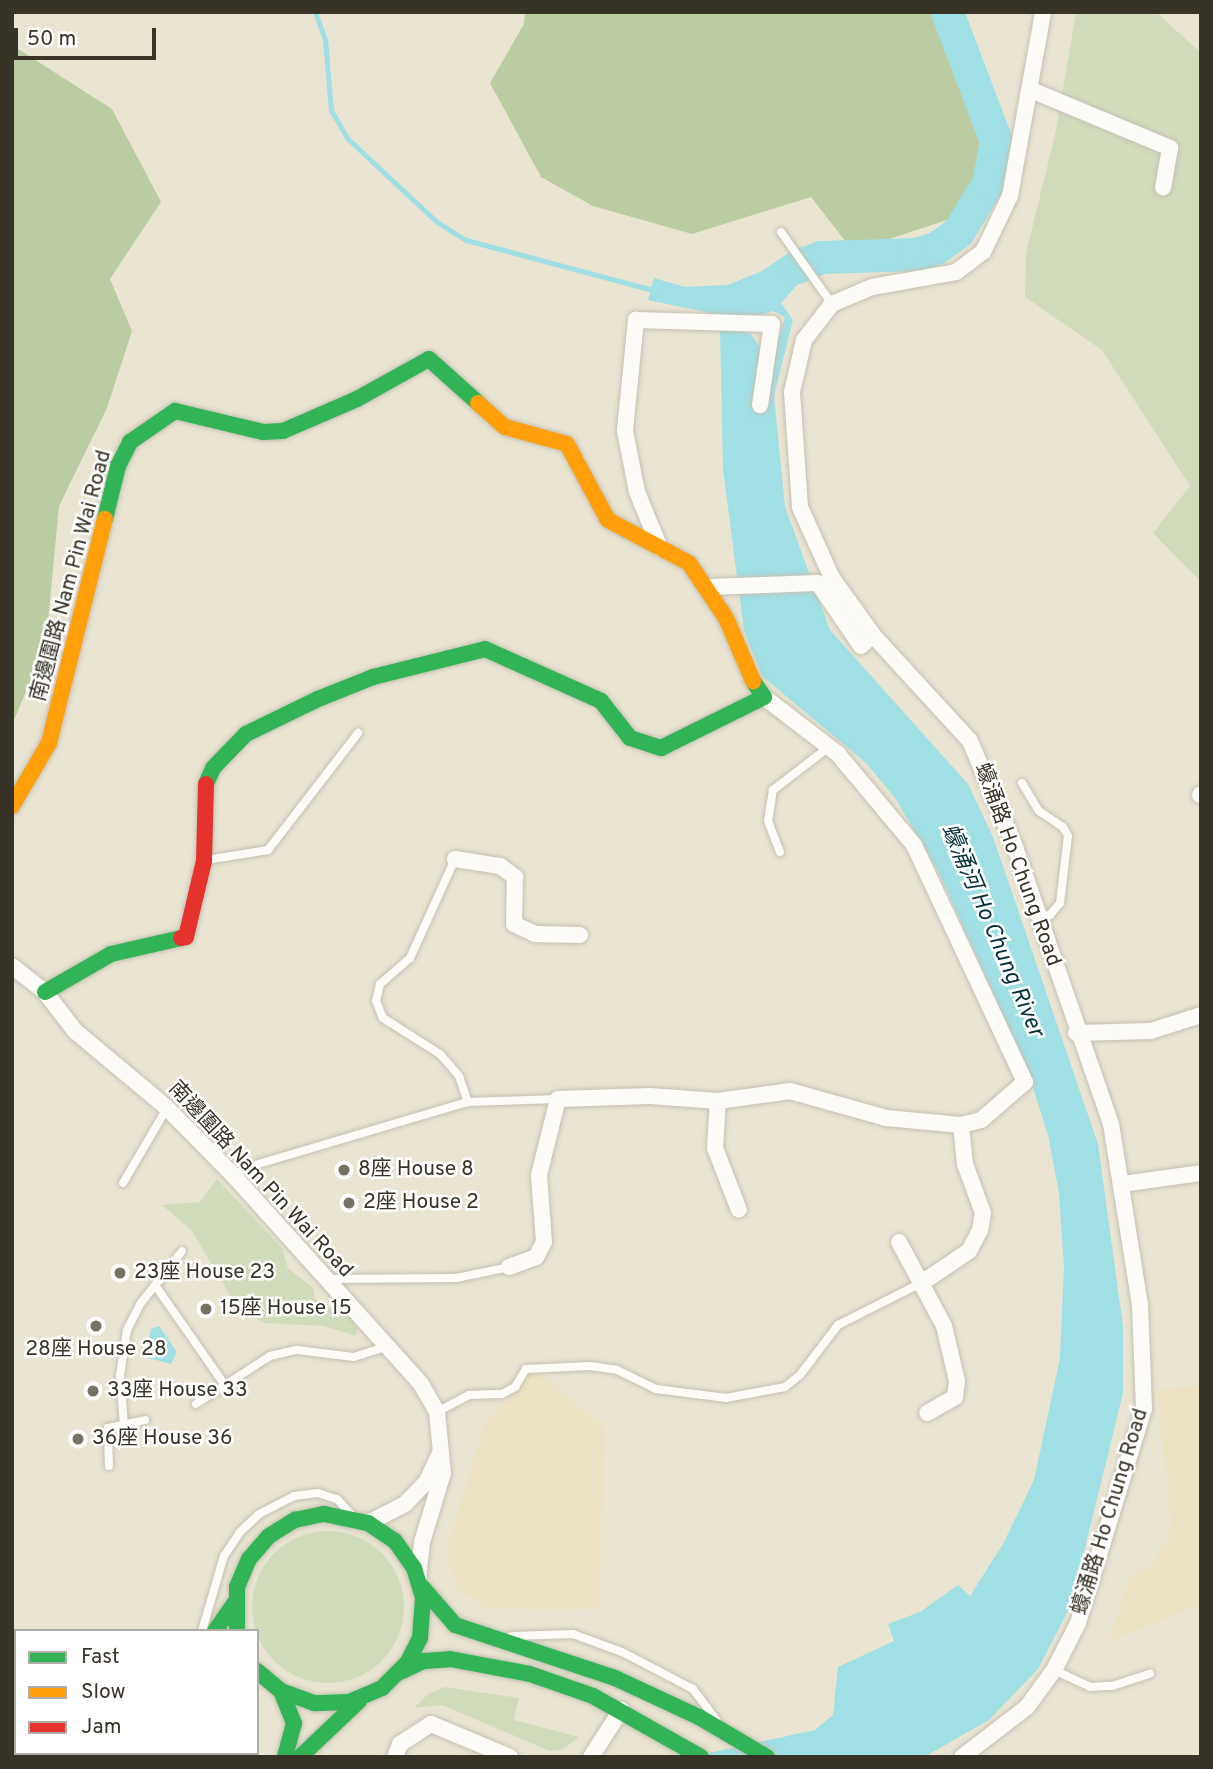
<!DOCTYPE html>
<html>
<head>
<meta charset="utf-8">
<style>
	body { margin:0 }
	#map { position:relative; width:1213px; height:1769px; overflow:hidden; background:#eae5d3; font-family:Overpass,"Noto Sans TC",sans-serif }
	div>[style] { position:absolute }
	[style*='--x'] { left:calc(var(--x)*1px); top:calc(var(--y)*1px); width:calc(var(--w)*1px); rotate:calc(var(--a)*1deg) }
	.built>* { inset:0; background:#ebe3c4 }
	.green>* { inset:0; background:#d1dcbc }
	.round { border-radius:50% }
	.forest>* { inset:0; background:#bbcba2 }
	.water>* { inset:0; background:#a0dfe4 }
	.stream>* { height:5px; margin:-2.5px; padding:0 2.5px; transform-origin:2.5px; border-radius:2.5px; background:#a0dfe4 }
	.river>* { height:33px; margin:-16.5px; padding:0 16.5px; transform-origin:16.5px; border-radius:16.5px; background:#a0dfe4 }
	.roads { filter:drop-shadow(0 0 2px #c5c1b3) drop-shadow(0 0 2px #c5c1b3) }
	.lane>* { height:8px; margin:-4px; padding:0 4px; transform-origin:4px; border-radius:4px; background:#fcfbf8 }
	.street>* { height:16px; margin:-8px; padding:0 8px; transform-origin:8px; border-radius:8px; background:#fcfbf8 }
	.fast>* { height:16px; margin:-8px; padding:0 8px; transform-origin:8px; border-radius:8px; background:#30b455 }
	.slow>* { height:16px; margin:-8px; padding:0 8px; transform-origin:8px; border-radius:8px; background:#ff9f0a }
	.jam>* { height:16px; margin:-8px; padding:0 8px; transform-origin:8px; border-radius:8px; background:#e5322d }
	.dots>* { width:19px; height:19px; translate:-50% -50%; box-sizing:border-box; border:4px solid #fff; border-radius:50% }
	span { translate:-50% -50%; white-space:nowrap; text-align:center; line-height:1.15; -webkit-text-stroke:5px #fff; paint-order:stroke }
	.street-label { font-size:21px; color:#373326 }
	.poi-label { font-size:21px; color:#373326 }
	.left { translate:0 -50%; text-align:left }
	.water-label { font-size:23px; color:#033238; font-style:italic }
	.frame { position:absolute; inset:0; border:14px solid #373326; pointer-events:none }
	.legend { position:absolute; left:14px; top:1629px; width:245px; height:126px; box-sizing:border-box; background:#fff; border:2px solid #afada8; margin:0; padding:9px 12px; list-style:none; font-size:21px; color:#373326 }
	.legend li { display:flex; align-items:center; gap:14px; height:35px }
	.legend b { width:35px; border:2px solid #afada8 }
	.scale { position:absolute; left:14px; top:28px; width:142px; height:32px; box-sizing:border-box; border:4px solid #373326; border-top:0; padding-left:9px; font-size:21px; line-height:24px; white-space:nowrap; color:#373326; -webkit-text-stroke:5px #fff; paint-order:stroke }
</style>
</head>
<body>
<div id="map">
	<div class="built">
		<i style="clip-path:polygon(535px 1370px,605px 1428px,599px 1610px,487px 1608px,458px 1589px,446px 1553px,484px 1424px)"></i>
		<i style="clip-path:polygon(1201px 1386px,1201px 1604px,1109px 1641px,1129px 1578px,1154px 1562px,1172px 1528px,1157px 1389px)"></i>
	</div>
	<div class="green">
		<i style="clip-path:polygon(1076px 12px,1156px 12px,1201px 53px,1201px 582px,1153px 533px,1190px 486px,1102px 350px,1025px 297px,1026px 253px,1055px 135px)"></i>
		<i style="clip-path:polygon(217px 1179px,282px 1248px,288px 1268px,314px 1289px,314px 1298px,326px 1308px,341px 1308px,357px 1327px,356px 1336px,324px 1326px,265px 1323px,238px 1309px,192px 1231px,162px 1205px,200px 1202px)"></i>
		<i class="round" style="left:252px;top:1531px;width:152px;height:152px"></i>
		<i style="clip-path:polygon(445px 1687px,519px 1698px,514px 1720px,579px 1737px,563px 1749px,550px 1751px,442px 1705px,414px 1708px,428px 1694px)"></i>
	</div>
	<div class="forest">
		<i style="clip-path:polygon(525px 12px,956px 12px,1004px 129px,962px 215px,853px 251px,811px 197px,692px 234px,593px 206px,541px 177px,490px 83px,524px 24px)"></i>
		<i style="clip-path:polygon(12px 45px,112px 109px,161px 202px,110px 279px,132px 331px,107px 408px,59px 506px,46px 643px,12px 725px)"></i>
	</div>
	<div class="water">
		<i style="clip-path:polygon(815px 245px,840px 245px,843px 264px,798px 284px,781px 303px,793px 320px,774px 396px,785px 507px,830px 630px,968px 784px,993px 837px,1098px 1144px,1123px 1326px,1123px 1393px,1071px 1605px,1038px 1669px,989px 1720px,924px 1757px,690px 1757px,815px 1730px,833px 1715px,838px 1667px,894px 1641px,888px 1624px,920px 1612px,958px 1585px,970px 1596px,1003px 1544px,1034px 1480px,1060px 1358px,1064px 1267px,1059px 1193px,1048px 1135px,1026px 1066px,938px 871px,895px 798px,866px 763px,762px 676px,744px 630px,723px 469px,720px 330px,750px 333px,761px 348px,775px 351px,785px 317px,773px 311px,757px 316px,720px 315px,648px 300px,654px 278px,685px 287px,728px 285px,762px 271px,796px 248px)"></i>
		<i style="clip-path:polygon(159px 1326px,177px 1352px,171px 1364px,145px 1357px,151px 1329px)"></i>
	</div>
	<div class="stream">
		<i style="--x:315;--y:12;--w:29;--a:70"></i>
		<i style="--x:325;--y:39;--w:71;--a:85.2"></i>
		<i style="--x:331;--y:110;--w:34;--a:60"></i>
		<i style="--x:348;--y:139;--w:122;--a:43"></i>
		<i style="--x:437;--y:222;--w:34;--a:32"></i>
		<i style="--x:466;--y:240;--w:197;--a:15"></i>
	</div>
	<div class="river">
		<i style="--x:797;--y:267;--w:26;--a:-23"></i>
		<i style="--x:821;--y:257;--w:95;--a:-1.8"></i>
		<i style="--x:916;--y:254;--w:21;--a:-17"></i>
		<i style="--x:936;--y:248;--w:27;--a:-36"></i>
		<i style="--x:958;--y:232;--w:57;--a:-58.5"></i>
		<i style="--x:988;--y:183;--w:43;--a:-79.2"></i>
		<i style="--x:996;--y:141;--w:138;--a:-110.8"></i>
	</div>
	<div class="roads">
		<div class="lane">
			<i style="--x:781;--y:232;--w:88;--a:54.7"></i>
			<i style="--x:1022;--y:783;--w:33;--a:59"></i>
			<i style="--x:1039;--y:811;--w:29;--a:34"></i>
			<i style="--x:1063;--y:827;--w:10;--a:61"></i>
			<i style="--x:1068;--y:836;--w:67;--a:96.8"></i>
			<i style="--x:1060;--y:903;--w:16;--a:130"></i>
			<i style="--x:1050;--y:915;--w:12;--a:171"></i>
			<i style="--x:780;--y:852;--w:33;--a:-111"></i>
			<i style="--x:768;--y:821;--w:31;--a:-81"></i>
			<i style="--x:773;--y:790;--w:71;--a:-37.5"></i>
			<i style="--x:455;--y:859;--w:109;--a:114.4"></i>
			<i style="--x:410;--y:958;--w:40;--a:139"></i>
			<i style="--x:380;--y:984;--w:17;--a:103"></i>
			<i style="--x:376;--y:1001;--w:18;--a:68"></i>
			<i style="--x:383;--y:1018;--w:67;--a:32.3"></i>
			<i style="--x:440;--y:1054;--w:29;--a:49"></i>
			<i style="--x:459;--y:1076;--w:28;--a:71"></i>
			<i style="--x:206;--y:860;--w:63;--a:-9.2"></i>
			<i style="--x:268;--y:850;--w:148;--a:-52.4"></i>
			<i style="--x:233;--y:1175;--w:24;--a:-24"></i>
			<i style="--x:255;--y:1165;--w:222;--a:-16.5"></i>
			<i style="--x:468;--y:1102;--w:90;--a:-1.9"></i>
			<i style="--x:123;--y:1183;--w:87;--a:-59.6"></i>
			<i style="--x:328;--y:1279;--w:128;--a:-0.4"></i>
			<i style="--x:456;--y:1278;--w:54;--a:-11.7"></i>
			<i style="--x:155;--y:1285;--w:121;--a:55.1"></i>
			<i style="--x:196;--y:1404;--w:88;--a:-33"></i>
			<i style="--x:270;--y:1356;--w:28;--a:-13"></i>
			<i style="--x:297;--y:1350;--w:57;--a:7"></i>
			<i style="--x:354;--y:1357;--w:36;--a:-18"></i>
			<i style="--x:437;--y:1412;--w:36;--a:-28"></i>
			<i style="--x:469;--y:1395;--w:33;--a:-2"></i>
			<i style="--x:502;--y:1394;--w:15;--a:-28"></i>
			<i style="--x:515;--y:1387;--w:21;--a:-59"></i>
			<i style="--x:526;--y:1369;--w:64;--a:-2.7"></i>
			<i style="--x:590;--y:1366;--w:27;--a:8"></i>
			<i style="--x:617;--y:1370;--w:43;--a:26"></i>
			<i style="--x:656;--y:1389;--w:71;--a:7.3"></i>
			<i style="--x:726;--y:1398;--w:60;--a:-10.6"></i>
			<i style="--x:785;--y:1387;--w:19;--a:-39"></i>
			<i style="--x:800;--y:1375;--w:63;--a:-52.8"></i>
			<i style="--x:838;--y:1325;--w:95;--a:-26.8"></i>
			<i style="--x:124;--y:1425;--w:50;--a:-94.6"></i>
			<i style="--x:120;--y:1375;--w:46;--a:-81.2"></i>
			<i style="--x:127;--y:1330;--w:30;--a:-63"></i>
			<i style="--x:141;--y:1303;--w:66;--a:-51.7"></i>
			<i style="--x:109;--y:1466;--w:38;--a:-92"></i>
			<i style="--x:108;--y:1428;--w:38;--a:-12"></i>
			<i style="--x:202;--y:1631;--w:78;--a:-73.7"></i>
			<i style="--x:224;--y:1556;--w:29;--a:-56"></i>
			<i style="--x:240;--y:1532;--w:26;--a:-43"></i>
			<i style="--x:259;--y:1514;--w:39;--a:-27"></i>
			<i style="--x:294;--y:1496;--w:24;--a:-7"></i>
			<i style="--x:318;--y:1493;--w:20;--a:18"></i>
			<i style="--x:337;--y:1499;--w:21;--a:47"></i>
			<i style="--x:512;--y:1636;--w:61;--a:-1.9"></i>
			<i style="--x:573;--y:1634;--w:52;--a:20.2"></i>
			<i style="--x:622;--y:1652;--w:80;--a:27.5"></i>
			<i style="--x:693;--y:1689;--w:39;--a:53"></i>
			<i style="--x:1054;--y:1670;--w:40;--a:25"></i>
			<i style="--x:1090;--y:1687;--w:22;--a:-3"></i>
			<i style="--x:1112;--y:1686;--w:40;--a:-18"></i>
			<i style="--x:213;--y:1757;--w:5;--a:-53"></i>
		</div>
		<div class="street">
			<i style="--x:1031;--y:90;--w:151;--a:22.6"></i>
			<i style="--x:1170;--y:148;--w:40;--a:100"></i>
			<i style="--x:660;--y:548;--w:61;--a:-112.3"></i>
			<i style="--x:637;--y:492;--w:63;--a:-101"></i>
			<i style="--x:625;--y:430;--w:111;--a:-84.3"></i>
			<i style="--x:636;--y:320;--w:136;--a:1.7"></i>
			<i style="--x:772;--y:324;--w:82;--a:98.4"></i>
			<i style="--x:709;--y:587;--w:109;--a:-2.1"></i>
			<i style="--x:818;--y:583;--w:76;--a:55.7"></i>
			<i style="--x:861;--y:646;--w:16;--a:-43"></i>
			<i style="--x:1200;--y:795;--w:1;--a:-45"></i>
			<i style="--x:455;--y:859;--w:46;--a:8.8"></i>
			<i style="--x:500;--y:866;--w:19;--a:36"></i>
			<i style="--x:515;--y:877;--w:47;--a:91.2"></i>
			<i style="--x:514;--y:924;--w:23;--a:25"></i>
			<i style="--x:535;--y:934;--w:45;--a:1.3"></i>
			<i style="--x:12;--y:966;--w:42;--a:38.2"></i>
			<i style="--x:45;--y:992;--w:49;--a:52.4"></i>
			<i style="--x:75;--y:1031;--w:120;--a:39.9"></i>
			<i style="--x:167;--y:1108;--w:94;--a:45.4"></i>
			<i style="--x:233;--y:1175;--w:281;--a:48"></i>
			<i style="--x:421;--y:1384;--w:32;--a:60"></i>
			<i style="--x:437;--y:1412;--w:61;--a:84.4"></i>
			<i style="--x:443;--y:1473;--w:72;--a:106.9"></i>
			<i style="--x:422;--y:1542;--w:36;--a:96"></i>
			<i style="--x:1076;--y:1033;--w:75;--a:-1.5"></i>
			<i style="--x:1151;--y:1031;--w:52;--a:-17.7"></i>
			<i style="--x:718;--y:1101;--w:47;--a:93.7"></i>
			<i style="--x:715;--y:1148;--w:66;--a:68.8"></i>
			<i style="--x:1122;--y:1184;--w:80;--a:-7.9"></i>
			<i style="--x:899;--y:1242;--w:95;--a:61.8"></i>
			<i style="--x:944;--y:1326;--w:57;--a:76.7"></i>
			<i style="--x:957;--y:1381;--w:16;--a:97"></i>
			<i style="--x:955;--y:1397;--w:32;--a:150"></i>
			<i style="--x:509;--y:1267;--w:29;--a:-20"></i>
			<i style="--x:536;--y:1257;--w:17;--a:-62"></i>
			<i style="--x:544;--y:1242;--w:67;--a:-94.3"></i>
			<i style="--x:539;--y:1175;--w:78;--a:-76"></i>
			<i style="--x:558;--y:1099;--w:92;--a:-1.9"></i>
			<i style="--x:650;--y:1096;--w:68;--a:4.2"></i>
			<i style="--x:718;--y:1101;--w:73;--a:-7.9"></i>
			<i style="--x:790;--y:1091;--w:100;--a:15.7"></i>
			<i style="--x:886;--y:1118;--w:75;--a:5.3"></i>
			<i style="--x:961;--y:1125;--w:21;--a:-14"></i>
			<i style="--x:981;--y:1120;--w:58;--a:-40.8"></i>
			<i style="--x:1025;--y:1082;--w:262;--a:-115.1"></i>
			<i style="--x:914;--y:845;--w:119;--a:-129.9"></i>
			<i style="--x:838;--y:754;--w:93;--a:-142.4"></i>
			<i style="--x:923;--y:1282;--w:55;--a:-34"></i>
			<i style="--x:969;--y:1251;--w:24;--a:-62"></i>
			<i style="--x:980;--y:1230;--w:17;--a:-80"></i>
			<i style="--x:983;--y:1213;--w:52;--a:-110.2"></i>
			<i style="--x:965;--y:1164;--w:39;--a:-96"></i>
			<i style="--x:368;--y:1523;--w:42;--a:-27.2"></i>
			<i style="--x:405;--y:1504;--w:32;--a:-46"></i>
			<i style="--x:427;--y:1481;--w:31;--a:-65"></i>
			<i style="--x:395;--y:1757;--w:14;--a:-69"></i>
			<i style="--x:400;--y:1744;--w:37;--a:-33"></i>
			<i style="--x:431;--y:1724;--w:86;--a:22.7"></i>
			<i style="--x:591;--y:1757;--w:56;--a:-57.4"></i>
			<i style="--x:962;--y:1757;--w:82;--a:-37.6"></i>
			<i style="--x:1027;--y:1707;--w:46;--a:-53.9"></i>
			<i style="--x:1054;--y:1670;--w:53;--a:-62.9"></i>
			<i style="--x:1078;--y:1623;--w:224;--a:-72.9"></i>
			<i style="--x:1144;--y:1409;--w:104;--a:-92.2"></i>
			<i style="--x:1140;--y:1305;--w:183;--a:-99.1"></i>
			<i style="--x:1111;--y:1124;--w:293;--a:-109.1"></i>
			<i style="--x:1015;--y:847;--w:115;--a:-113"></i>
			<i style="--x:970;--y:741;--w:144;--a:-132.5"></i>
			<i style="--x:873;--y:635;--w:70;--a:-125.7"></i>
			<i style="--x:832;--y:578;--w:78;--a:-114.3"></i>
			<i style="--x:800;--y:507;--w:115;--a:-94"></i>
			<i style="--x:792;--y:392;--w:53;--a:-77"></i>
			<i style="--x:804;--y:340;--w:46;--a:-52.1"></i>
			<i style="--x:832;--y:304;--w:43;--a:-23"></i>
			<i style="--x:872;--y:287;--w:85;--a:-10.1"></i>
			<i style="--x:956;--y:272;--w:34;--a:-37"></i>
			<i style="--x:983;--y:252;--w:62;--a:-64.3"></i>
			<i style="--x:1010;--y:196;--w:187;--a:-79.8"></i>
		</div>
		<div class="fast">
			<i style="--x:105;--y:519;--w:55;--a:-76.2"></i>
			<i style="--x:118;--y:466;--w:27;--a:-63"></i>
			<i style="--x:130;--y:442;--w:55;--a:-34.6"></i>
			<i style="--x:175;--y:411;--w:90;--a:13.4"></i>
			<i style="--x:263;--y:432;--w:20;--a:-3"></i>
			<i style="--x:283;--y:431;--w:81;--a:-23.4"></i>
			<i style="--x:357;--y:399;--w:82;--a:-29.1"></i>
			<i style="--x:429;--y:359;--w:66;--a:41.9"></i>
			<i style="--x:206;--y:784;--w:17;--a:-66"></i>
			<i style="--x:213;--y:768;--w:47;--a:-45.9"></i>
			<i style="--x:246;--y:734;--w:80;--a:-25.9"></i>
			<i style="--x:318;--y:699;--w:59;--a:-21.8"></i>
			<i style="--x:373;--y:677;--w:115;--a:-14"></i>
			<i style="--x:485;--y:649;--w:127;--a:24.1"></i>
			<i style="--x:601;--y:701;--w:47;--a:51.9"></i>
			<i style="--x:630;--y:738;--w:33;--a:18"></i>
			<i style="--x:661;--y:748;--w:115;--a:-26.3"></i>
			<i style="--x:764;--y:697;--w:19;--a:-125"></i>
			<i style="--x:45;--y:992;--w:76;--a:-29.9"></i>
			<i style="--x:111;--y:954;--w:72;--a:-12.9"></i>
			<i style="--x:423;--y:1588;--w:49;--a:49.1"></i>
			<i style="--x:455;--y:1625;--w:169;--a:18.3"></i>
			<i style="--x:615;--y:1678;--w:93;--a:24.9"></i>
			<i style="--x:699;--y:1717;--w:79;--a:30.5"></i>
			<i style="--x:215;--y:1631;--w:35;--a:-55"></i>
			<i style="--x:237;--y:1631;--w:44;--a:-90"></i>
			<i style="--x:237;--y:1587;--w:30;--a:-67"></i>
			<i style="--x:249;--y:1559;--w:30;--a:-49"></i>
			<i style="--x:269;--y:1536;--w:31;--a:-32"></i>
			<i style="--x:295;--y:1520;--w:30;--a:-12"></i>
			<i style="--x:324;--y:1514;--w:45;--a:11.6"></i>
			<i style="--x:368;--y:1523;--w:32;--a:34"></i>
			<i style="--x:395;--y:1541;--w:33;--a:55"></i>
			<i style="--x:414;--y:1568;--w:31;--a:73"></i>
			<i style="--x:423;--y:1598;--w:40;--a:94.3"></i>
			<i style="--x:420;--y:1638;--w:27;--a:117"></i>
			<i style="--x:408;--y:1662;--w:37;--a:135"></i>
			<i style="--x:382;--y:1688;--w:36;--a:157"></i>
			<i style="--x:349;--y:1702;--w:35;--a:178"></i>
			<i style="--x:314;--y:1703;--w:35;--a:-160"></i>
			<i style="--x:281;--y:1691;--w:31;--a:-140"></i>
			<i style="--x:400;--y:1672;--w:26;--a:-25"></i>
			<i style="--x:424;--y:1661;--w:26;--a:-4"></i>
			<i style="--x:450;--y:1659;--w:81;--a:10.6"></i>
			<i style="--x:530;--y:1674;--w:67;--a:19.2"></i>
			<i style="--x:593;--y:1696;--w:124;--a:29.5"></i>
			<i style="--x:281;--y:1691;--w:35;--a:68"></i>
			<i style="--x:294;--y:1723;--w:35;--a:105"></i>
			<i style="--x:88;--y:1757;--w:5;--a:-53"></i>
			<i style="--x:121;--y:1757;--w:5;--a:-53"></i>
			<i style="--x:300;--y:1757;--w:81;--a:-43.5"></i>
		</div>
		<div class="slow">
			<i style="--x:478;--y:403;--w:36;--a:42"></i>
			<i style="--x:505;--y:427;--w:64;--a:15.3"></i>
			<i style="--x:567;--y:444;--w:86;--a:61.7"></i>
			<i style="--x:608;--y:520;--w:92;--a:28"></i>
			<i style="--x:689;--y:563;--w:66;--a:56.1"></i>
			<i style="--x:726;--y:618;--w:69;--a:66.8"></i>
			<i style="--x:12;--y:806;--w:73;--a:-59.6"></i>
			<i style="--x:49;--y:743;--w:231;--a:-76"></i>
		</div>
		<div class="jam">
			<i style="--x:181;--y:938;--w:5;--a:-11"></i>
			<i style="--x:186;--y:937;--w:78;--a:-76.7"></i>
			<i style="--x:204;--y:861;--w:77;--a:-88.5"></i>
		</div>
	</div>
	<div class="dots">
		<i style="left:344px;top:1170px;background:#767163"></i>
		<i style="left:349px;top:1203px;background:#767163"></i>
		<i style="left:120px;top:1273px;background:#767163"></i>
		<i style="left:206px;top:1309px;background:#767163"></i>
		<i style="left:96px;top:1326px;background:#767163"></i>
		<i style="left:93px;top:1391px;background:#767163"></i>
		<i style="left:78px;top:1439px;background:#767163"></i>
	</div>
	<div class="street-label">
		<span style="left:72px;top:576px;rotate:-75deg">南邊圍路 Nam Pin Wai Road</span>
		<span style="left:1017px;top:865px;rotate:70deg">蠔涌路 Ho Chung Road</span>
		<span style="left:260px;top:1180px;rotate:47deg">南邊圍路 Nam Pin Wai Road</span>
		<span style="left:1111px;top:1512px;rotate:-73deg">蠔涌路 Ho Chung Road</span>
	</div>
	<div class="poi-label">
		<span class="left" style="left:358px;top:1170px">8座 House 8</span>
		<span class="left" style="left:363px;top:1203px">2座 House 2</span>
		<span class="left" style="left:134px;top:1273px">23座 House 23</span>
		<span class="left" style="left:220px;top:1309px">15座 House 15</span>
		<span style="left:96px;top:1350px">28座 House 28</span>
		<span class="left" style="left:107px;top:1391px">33座 House 33</span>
		<span class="left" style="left:92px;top:1439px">36座 House 36</span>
	</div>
	<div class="water-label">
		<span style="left:991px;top:931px;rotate:67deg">蠔涌河 Ho Chung River</span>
	</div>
	<div class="frame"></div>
	<ul class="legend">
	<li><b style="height:9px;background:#30b455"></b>Fast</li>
	<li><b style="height:9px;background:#ff9f0a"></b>Slow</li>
	<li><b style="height:9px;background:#e5322d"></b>Jam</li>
	</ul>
	<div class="scale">50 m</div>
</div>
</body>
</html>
